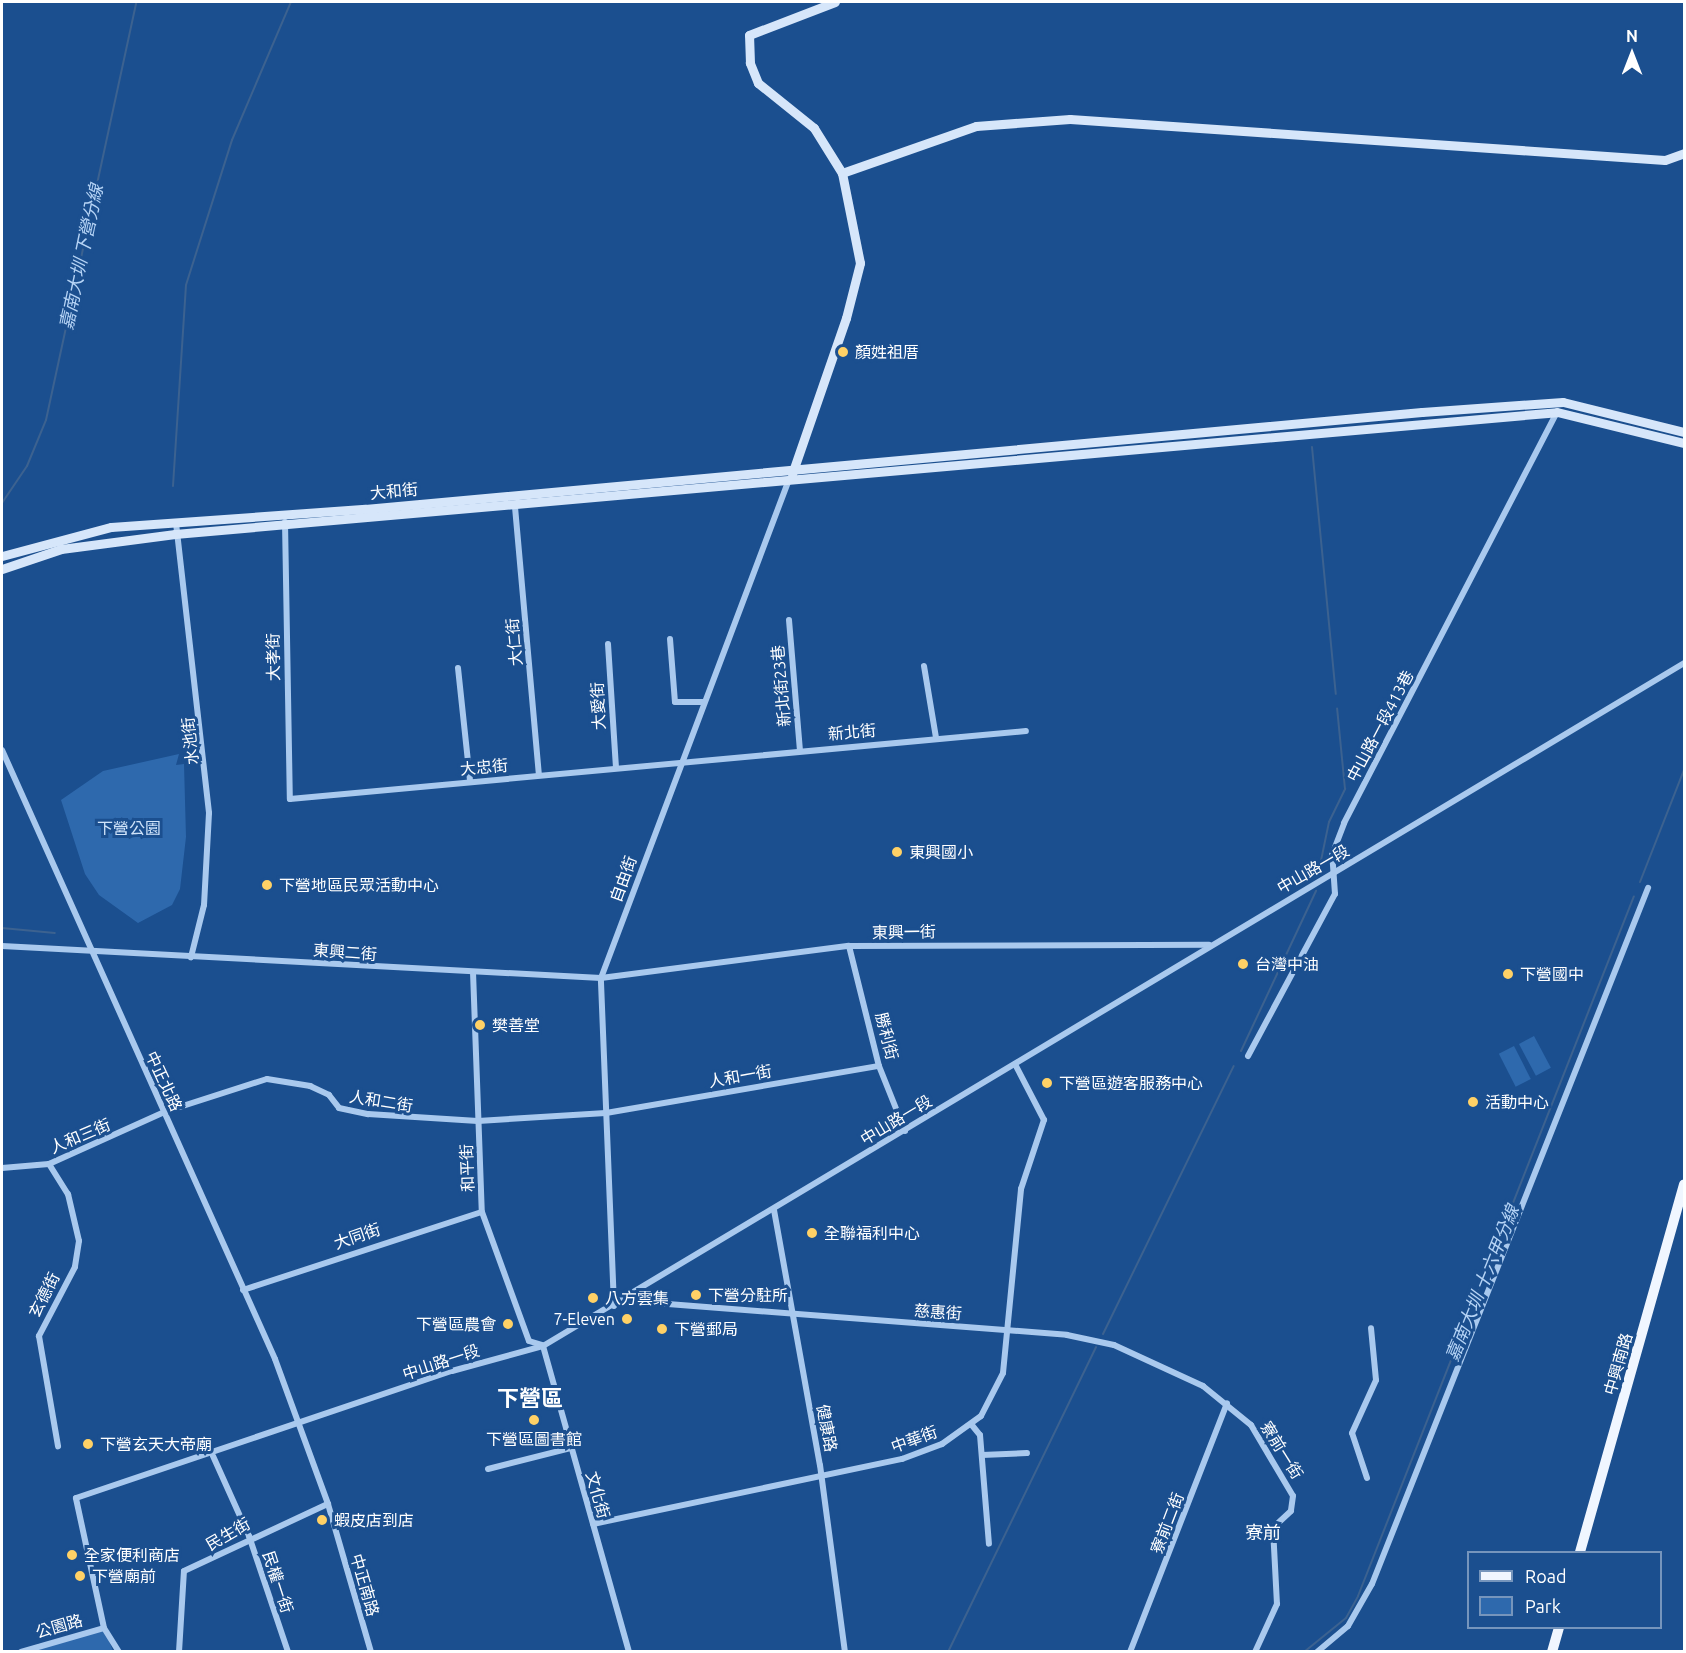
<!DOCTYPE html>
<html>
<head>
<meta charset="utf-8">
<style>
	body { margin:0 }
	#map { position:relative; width:1686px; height:1653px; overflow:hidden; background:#1b4f8f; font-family:Ubuntu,"Noto Sans TC",sans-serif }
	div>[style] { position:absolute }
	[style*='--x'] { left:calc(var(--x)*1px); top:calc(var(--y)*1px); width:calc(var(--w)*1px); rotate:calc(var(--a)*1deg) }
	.green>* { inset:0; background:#2e69ad; transform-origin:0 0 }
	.stream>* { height:2px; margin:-1px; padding:0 1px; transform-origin:1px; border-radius:1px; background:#3c6290 }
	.street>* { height:6px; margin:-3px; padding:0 3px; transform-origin:3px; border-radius:3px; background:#a9c9ee }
	.secondary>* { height:9px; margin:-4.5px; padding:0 4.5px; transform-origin:4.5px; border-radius:4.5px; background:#d6e6fa }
	.primary>* { height:10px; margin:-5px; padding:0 5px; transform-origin:5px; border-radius:5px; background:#f0f6ff }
	.dots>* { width:16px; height:16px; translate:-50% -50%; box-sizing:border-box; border:3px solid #1b4f8f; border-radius:50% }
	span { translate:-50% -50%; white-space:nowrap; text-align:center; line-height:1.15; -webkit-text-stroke:6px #1b4f8f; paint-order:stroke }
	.poi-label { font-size:16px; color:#fff }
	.left { translate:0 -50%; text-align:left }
	.right { translate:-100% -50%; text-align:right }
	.street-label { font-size:16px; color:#fff }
	.park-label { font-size:16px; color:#cfe3fa }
	.water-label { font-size:18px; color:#b5d3f5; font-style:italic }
	.neighbourhood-label { font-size:18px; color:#fff }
	.district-label { font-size:22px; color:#fff; font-weight:700 }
	.frame { position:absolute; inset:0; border:3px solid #fff; pointer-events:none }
	.legend { position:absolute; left:1467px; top:1551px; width:195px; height:78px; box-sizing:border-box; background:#1b4f8f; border:2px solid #7695bc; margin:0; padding:8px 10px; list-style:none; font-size:18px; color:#fff }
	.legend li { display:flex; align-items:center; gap:12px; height:30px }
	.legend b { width:30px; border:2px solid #7695bc }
	.north { position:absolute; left:1602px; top:24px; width:60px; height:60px; -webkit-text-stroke:4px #1b4f8f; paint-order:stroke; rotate:0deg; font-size:16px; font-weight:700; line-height:24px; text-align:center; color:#fff }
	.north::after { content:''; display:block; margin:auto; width:21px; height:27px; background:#fff; clip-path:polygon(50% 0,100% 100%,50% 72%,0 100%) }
</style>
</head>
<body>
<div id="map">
	<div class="green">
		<i style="clip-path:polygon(179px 754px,176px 765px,184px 764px,186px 837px,180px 889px,172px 905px,138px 923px,99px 895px,85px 874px,61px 800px,103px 771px)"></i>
		<i style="left:1534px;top:1036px;width:36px;height:17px;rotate:62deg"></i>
		<i style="left:1514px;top:1046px;width:37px;height:17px;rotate:63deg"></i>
		<i style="clip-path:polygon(104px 1628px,113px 1651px,21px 1652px)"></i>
	</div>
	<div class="stream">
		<i style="--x:1312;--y:447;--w:248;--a:84.5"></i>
		<i style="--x:173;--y:486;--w:201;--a:-86.3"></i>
		<i style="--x:186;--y:285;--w:152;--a:-72.4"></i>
		<i style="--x:232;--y:140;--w:150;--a:-66.9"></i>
		<i style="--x:2;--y:503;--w:45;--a:-56"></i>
		<i style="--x:27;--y:466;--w:50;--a:-67.6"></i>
		<i style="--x:46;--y:420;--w:428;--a:-77.8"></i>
		<i style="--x:1318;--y:875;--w:54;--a:-78.3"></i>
		<i style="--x:1329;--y:822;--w:37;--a:-64"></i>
		<i style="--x:1345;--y:789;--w:81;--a:-95.6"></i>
		<i style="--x:1640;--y:882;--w:120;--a:-68.6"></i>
		<i style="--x:2;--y:928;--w:53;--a:5.4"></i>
		<i style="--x:1241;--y:1051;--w:177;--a:-64.9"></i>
		<i style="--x:1103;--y:1334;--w:298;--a:-64"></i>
		<i style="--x:948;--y:1652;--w:339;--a:-64.1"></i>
		<i style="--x:1304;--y:1652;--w:54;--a:-39"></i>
		<i style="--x:1346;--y:1618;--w:25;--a:-61"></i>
		<i style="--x:1358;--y:1596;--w:752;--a:-68.48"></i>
	</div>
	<div class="street">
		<i style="--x:515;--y:507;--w:269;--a:84.9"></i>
		<i style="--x:285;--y:522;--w:277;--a:89"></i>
		<i style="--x:290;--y:799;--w:739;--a:-5.28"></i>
		<i style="--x:176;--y:523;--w:292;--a:83.5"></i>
		<i style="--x:209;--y:813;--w:92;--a:93.1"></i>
		<i style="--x:204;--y:905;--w:54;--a:104"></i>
		<i style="--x:789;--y:620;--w:130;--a:85.2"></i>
		<i style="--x:670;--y:639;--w:63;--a:85.5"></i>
		<i style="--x:675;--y:702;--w:29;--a:0"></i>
		<i style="--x:608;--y:644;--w:123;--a:86.3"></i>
		<i style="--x:924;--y:666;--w:73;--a:80.5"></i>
		<i style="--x:458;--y:668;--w:114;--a:83.9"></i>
		<i style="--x:2;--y:750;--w:667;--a:65.85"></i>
		<i style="--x:275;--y:1359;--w:154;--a:69.9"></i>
		<i style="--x:328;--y:1504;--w:154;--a:73.8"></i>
		<i style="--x:2;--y:946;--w:600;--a:3.06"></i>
		<i style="--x:601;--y:978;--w:250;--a:-7.4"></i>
		<i style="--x:849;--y:946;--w:360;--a:-0.2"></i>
		<i style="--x:849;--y:946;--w:124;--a:76"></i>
		<i style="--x:879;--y:1066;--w:70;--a:68.2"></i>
		<i style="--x:473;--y:972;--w:240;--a:87.9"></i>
		<i style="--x:482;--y:1212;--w:137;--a:70"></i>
		<i style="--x:529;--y:1341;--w:14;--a:17"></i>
		<i style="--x:1248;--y:1056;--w:184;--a:-61.8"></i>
		<i style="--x:1335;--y:894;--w:39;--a:-94"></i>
		<i style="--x:1332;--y:855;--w:34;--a:-69"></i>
		<i style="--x:1344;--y:823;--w:463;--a:-62.6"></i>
		<i style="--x:49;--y:1164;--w:36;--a:58"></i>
		<i style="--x:68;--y:1194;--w:48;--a:76.8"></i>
		<i style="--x:79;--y:1241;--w:26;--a:99"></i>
		<i style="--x:75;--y:1267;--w:78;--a:117.6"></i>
		<i style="--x:39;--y:1336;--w:112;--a:80.2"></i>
		<i style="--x:2;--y:1168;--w:47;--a:-4.9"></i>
		<i style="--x:49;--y:1164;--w:126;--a:-24.3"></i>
		<i style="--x:164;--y:1112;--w:108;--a:-17.8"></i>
		<i style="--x:267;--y:1079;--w:44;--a:9.2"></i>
		<i style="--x:310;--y:1086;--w:21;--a:25"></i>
		<i style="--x:329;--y:1095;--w:16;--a:52"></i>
		<i style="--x:339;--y:1108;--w:30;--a:12"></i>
		<i style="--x:368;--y:1114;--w:110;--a:3.6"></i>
		<i style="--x:478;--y:1121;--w:128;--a:-3.6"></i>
		<i style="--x:606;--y:1113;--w:277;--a:-9.8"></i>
		<i style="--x:774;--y:1210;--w:259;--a:79.8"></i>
		<i style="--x:820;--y:1465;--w:189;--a:82.4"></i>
		<i style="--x:243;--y:1290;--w:251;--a:-18.1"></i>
		<i style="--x:639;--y:1291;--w:10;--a:73"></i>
		<i style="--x:642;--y:1301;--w:13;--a:9"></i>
		<i style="--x:655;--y:1303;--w:413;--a:4.4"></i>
		<i style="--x:1067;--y:1335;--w:48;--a:12"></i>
		<i style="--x:1114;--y:1345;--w:98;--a:24.7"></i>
		<i style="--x:1203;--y:1386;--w:62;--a:39.1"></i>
		<i style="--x:1251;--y:1425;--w:82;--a:59.4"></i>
		<i style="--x:1293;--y:1496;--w:15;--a:98"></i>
		<i style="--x:1291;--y:1511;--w:25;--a:137"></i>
		<i style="--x:1273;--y:1528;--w:76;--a:87"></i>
		<i style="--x:1277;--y:1604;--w:53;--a:114.6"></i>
		<i style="--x:614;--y:1306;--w:328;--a:-92.3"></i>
		<i style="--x:601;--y:978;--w:530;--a:-69.34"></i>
		<i style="--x:543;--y:1346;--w:318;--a:74.3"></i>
		<i style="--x:971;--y:1424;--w:14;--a:51"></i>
		<i style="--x:980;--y:1435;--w:109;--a:85.3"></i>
		<i style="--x:982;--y:1455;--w:45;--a:-2.5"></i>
		<i style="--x:213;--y:1456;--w:88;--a:65.8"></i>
		<i style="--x:249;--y:1536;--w:122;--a:71.4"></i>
		<i style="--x:488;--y:1469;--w:86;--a:-14.2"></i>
		<i style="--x:1367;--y:1478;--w:47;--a:-108.4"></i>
		<i style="--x:1352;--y:1433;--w:58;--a:-65.6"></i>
		<i style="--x:1376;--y:1380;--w:52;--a:-95.5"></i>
		<i style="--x:593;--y:1524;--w:316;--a:-11.9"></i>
		<i style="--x:902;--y:1459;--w:43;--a:-20.6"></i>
		<i style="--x:942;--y:1444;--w:48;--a:-35.7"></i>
		<i style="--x:981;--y:1416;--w:48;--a:-62.9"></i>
		<i style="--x:1003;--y:1373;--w:185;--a:-84.4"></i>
		<i style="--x:1021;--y:1189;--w:73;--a:-71.6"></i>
		<i style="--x:1044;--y:1120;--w:63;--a:-117.4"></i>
		<i style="--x:21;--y:1652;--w:86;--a:-16.1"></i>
		<i style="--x:119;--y:1652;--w:28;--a:-122"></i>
		<i style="--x:104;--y:1628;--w:133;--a:-102.2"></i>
		<i style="--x:76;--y:1498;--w:397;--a:-18.7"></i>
		<i style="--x:452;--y:1371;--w:94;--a:-15.4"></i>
		<i style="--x:543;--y:1346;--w:1330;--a:-30.9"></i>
		<i style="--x:179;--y:1652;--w:81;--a:-86.5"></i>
		<i style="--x:184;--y:1571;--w:159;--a:-25"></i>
		<i style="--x:1130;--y:1652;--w:267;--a:-68.7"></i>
		<i style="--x:1317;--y:1652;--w:40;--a:-40"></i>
		<i style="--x:1348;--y:1626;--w:48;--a:-60.3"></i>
		<i style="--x:1372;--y:1584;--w:749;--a:-68.37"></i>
	</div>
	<div class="secondary">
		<i style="--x:842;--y:173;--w:142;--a:-19.3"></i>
		<i style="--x:976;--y:126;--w:94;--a:-4.3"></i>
		<i style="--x:1070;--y:119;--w:596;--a:3.94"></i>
		<i style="--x:1665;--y:160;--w:20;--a:-20"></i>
		<i style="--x:792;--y:474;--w:165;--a:-70.9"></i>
		<i style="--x:846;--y:318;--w:57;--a:-75.7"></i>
		<i style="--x:860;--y:263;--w:92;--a:-101.3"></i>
		<i style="--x:842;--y:173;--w:53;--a:-121.9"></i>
		<i style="--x:814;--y:128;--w:72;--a:-141.2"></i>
		<i style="--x:758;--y:83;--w:22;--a:-112"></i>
		<i style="--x:750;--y:63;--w:28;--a:-92"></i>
		<i style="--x:749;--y:35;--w:92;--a:-21"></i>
		<i style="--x:2;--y:556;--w:113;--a:-14.9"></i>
		<i style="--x:111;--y:527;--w:255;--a:-4.1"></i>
		<i style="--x:365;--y:509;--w:1061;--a:-5.24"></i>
		<i style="--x:1422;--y:412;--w:141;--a:-4.1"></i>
		<i style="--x:1563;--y:402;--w:125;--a:13.9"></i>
		<i style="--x:2;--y:569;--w:62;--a:-18.7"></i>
		<i style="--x:61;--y:549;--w:115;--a:-7.5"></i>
		<i style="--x:175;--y:534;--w:1387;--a:-5.04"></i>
		<i style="--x:1557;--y:412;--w:131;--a:13.7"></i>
	</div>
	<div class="primary">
		<i style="--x:1580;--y:1552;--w:382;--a:-74.2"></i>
		<i style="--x:1552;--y:1652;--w:25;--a:-74"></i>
	</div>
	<div class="dots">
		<i style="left:843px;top:352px;background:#ffd166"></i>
		<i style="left:897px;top:852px;background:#ffd166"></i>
		<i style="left:267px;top:885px;background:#ffd166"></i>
		<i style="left:1243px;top:964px;background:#ffd166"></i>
		<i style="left:1508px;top:974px;background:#ffd166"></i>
		<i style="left:480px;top:1025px;background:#ffd166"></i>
		<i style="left:1047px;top:1083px;background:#ffd166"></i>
		<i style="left:1473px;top:1102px;background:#ffd166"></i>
		<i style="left:812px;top:1233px;background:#ffd166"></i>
		<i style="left:696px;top:1295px;background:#ffd166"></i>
		<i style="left:593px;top:1298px;background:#ffd166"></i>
		<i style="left:627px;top:1319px;background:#ffd166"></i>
		<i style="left:508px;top:1324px;background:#ffd166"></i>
		<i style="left:662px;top:1329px;background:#ffd166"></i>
		<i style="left:534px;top:1420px;background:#ffd166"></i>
		<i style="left:88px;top:1444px;background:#ffd166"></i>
		<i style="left:322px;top:1520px;background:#ffd166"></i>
		<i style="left:72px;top:1555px;background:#ffd166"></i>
		<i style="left:80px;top:1576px;background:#ffd166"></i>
	</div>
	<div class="poi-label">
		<span class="left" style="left:855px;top:352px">顏姓祖厝</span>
		<span class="left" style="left:909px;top:852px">東興國小</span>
		<span class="left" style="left:279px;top:885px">下營地區民眾活動中心</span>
		<span class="left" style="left:1255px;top:964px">台灣中油</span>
		<span class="left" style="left:1520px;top:974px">下營國中</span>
		<span class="left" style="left:492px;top:1025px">樊善堂</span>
		<span class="left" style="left:1059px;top:1083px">下營區遊客服務中心</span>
		<span class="left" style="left:1485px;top:1102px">活動中心</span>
		<span class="left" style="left:824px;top:1233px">全聯福利中心</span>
		<span class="left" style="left:708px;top:1295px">下營分駐所</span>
		<span class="left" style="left:605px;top:1298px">八方雲集</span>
		<span class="right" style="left:615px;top:1319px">7-Eleven</span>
		<span class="right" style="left:496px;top:1324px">下營區農會</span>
		<span class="left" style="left:674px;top:1329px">下營郵局</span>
		<span style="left:534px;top:1439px">下營區圖書館</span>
		<span class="left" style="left:100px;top:1444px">下營玄天大帝廟</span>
		<span class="left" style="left:334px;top:1520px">蝦皮店到店</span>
		<span class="left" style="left:84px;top:1555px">全家便利商店</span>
		<span class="left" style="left:92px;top:1576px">下營廟前</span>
	</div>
	<div class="street-label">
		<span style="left:394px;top:491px;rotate:-5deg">大和街</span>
		<span style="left:514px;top:642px;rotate:-95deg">大仁街</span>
		<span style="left:273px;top:657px;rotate:-91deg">大孝街</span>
		<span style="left:781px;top:686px;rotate:-95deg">新北街23巷</span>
		<span style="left:598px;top:706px;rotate:-93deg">大愛街</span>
		<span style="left:1380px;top:726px;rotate:-62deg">中山路一段413巷</span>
		<span style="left:852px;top:732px;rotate:-5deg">新北街</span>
		<span style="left:190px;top:741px;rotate:-96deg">水池街</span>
		<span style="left:484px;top:767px;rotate:-5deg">大忠街</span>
		<span style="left:1313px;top:869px;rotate:-30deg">中山路一段</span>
		<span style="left:623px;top:879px;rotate:-70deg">自由街</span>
		<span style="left:904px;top:932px;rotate:-1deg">東興一街</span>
		<span style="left:345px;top:952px;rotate:4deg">東興二街</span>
		<span style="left:887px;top:1036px;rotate:76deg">勝利街</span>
		<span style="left:740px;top:1076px;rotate:-10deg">人和一街</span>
		<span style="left:164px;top:1081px;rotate:65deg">中正北路</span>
		<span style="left:381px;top:1101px;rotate:9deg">人和二街</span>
		<span style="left:896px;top:1120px;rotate:-31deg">中山路一段</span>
		<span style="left:80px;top:1136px;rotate:-23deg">人和三街</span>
		<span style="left:467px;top:1168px;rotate:-92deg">和平街</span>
		<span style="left:357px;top:1236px;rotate:-19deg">大同街</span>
		<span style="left:44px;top:1295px;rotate:-63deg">玄德街</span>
		<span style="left:938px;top:1312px;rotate:4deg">慈惠街</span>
		<span style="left:441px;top:1362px;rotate:-18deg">中山路一段</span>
		<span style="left:1618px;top:1364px;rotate:-74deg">中興南路</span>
		<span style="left:827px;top:1428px;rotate:79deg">健康路</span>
		<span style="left:914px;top:1439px;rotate:-20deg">中華街</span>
		<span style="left:1282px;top:1450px;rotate:58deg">寮前一街</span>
		<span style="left:598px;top:1495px;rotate:74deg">文化街</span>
		<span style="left:1167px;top:1523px;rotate:-69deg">寮前二街</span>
		<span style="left:228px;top:1534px;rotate:-30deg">民生街</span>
		<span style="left:278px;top:1582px;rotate:72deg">民權一街</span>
		<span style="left:365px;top:1585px;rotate:74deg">中正南路</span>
		<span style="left:59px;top:1626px;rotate:-16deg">公園路</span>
	</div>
	<div class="park-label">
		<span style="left:129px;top:828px">下營公園</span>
	</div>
	<div class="water-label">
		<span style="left:81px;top:257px;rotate:-78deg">嘉南大圳 下營分線</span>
		<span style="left:1482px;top:1283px;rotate:-68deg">嘉南大圳 十六甲分線</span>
	</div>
	<div class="neighbourhood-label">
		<span style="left:1263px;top:1532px">寮前</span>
	</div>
	<div class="district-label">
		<span style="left:530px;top:1398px">下營區</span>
	</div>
	<div class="frame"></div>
	<ul class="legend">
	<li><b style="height:8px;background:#f0f6ff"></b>Road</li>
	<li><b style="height:16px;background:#2e69ad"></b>Park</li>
	</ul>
	<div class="north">N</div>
</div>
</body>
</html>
